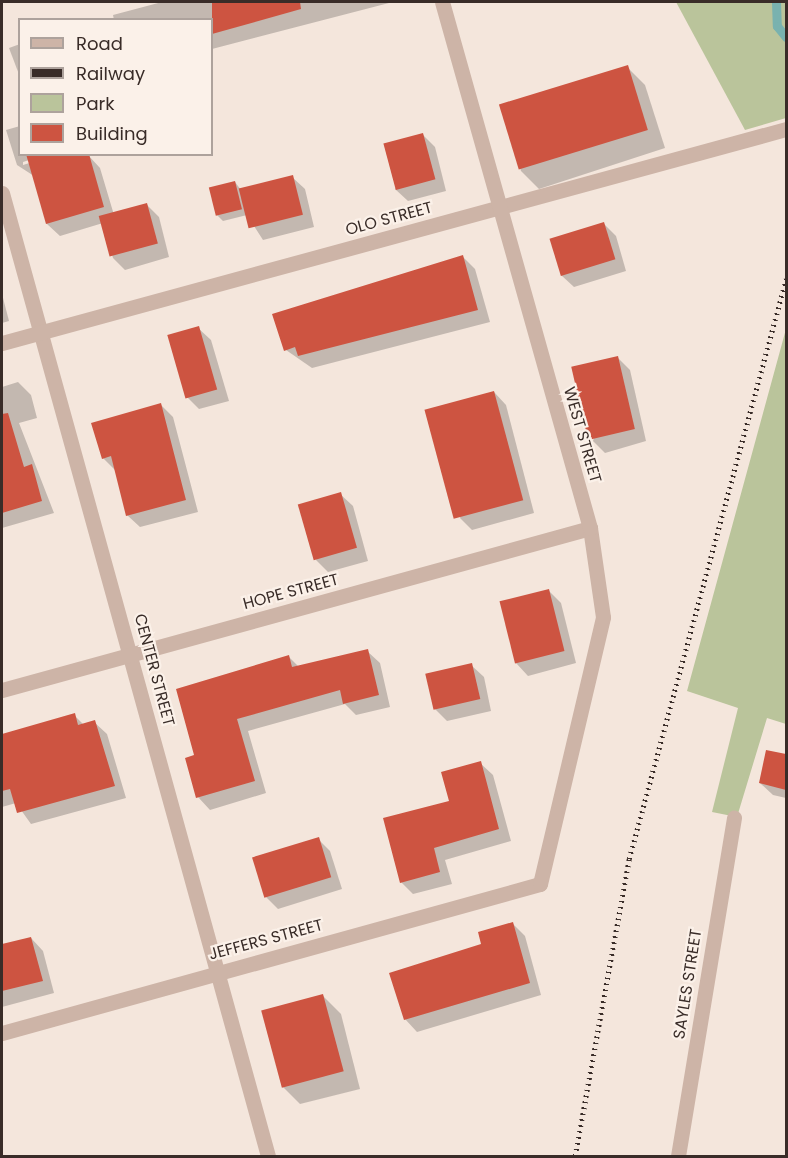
<!DOCTYPE html>
<html>
<head>
<meta charset="utf-8">
<style>
	body { margin:0 }
	#map { position:relative; width:788px; height:1158px; overflow:hidden; background:#f4e6dc; font-family:Poppins,sans-serif }
	div>[style] { position:absolute }
	[style*='--x'] { left:calc(var(--x)*1px); top:calc(var(--y)*1px); width:calc(var(--w)*1px); rotate:calc(var(--a)*1deg) }
	.green>* { inset:0; background:#bac49b }
	.shadow>* { inset:0; background:#0003 }
	.stream>* { height:9px; margin:-4.5px; padding:0 4.5px; transform-origin:4.5px; border-radius:4.5px; background:#79b2af }
	.building>* { inset:0; background:#cd5441; transform-origin:0 0 }
	.street>* { height:15px; margin:-7.5px; padding:0 7.5px; transform-origin:7.5px; border-radius:7.5px; background:#cdb4a7 }
	.rail>* { height:4.5px; margin-top:-2.25px; transform-origin:0; background:repeating-linear-gradient(90deg,#392c28 0 1.5px,transparent 0 6px) }
	span { translate:-50% -50%; white-space:nowrap; text-align:center; line-height:1.15; -webkit-text-stroke:4.5px #fbf1e9; paint-order:stroke }
	.street-label { font-size:16px; color:#392c28 }
	.frame { position:absolute; inset:0; border:3px solid #392c28; pointer-events:none }
	.legend { position:absolute; left:18px; top:18px; width:195px; height:138px; box-sizing:border-box; background:#fbf1e9; border:2px solid #ada29c; margin:0; padding:8px 10px; list-style:none; font-size:18px; color:#392c28 }
	.legend li { display:flex; align-items:center; gap:12px; height:30px }
	.legend b { width:30px; border:2px solid #ada29c }
</style>
</head>
<body>
<div id="map">
	<div class="green">
		<i style="clip-path:polygon(676px 2px,786px 2px,786px 118px,745px 130px)"></i>
		<i style="clip-path:polygon(786px 329px,786px 724px,767px 718px,737px 817px,712px 812px,738px 708px,687px 691px)"></i>
	</div>
	<div class="shadow">
		<i style="clip-path:polygon(162px 2px,388px 2px,389px 3px,212px 49px,212px 20px,114px 20px,113px 15px)"></i>
		<i style="clip-path:polygon(20px 44px,20px 77px,9px 48px)"></i>
		<i style="clip-path:polygon(627px 67px,645px 85px,665px 148px,539px 189px,521px 171px,502px 109px)"></i>
		<i style="clip-path:polygon(evenodd,20px 126px,20px 154px,88px 155px,100px 168px,114px 215px,147px 205px,159px 217px,169px 257px,125px 270px,113px 258px,103px 223px,60px 236px,47px 224px,34px 176px,17px 165px,6px 130px,20px 126px,35px 158px,36px 161px,23px 165px,23px 162px,35px 158px)"></i>
		<i style="clip-path:polygon(423px 135px,435px 147px,446px 191px,408px 201px,395px 189px)"></i>
		<i style="clip-path:polygon(292px 177px,305px 189px,314px 227px,263px 240px,247px 215px,223px 221px,217px 215px,235px 182px,241px 190px)"></i>
		<i style="clip-path:polygon(603px 223px,616px 236px,626px 271px,574px 287px,561px 275px)"></i>
		<i style="clip-path:polygon(463px 257px,475px 269px,490px 322px,312px 368px,286px 350px,274px 315px)"></i>
		<i style="clip-path:polygon(2px 294px,9px 321px,2px 323px)"></i>
		<i style="clip-path:polygon(198px 328px,211px 340px,229px 401px,199px 409px,187px 397px)"></i>
		<i style="clip-path:polygon(618px 358px,630px 370px,646px 441px,605px 453px,593px 441px)"></i>
		<i style="clip-path:polygon(18px 382px,31px 395px,37px 418px,19px 423px,54px 513px,2px 528px,2px 387px)"></i>
		<i style="clip-path:polygon(494px 392px,506px 405px,534px 513px,472px 530px,460px 518px)"></i>
		<i style="clip-path:polygon(161px 405px,173px 417px,198px 512px,140px 527px,127px 515px,116px 471px,103px 458px)"></i>
		<i style="clip-path:polygon(340px 494px,353px 506px,368px 561px,328px 572px,316px 560px)"></i>
		<i style="clip-path:polygon(548px 590px,561px 603px,576px 663px,528px 676px,516px 663px)"></i>
		<i style="clip-path:polygon(367px 651px,380px 663px,390px 707px,356px 715px,345px 704px,248px 731px,266px 793px,210px 810px,198px 797px,196px 756px,288px 656px,299px 667px)"></i>
		<i style="clip-path:polygon(471px 665px,484px 677px,491px 711px,447px 721px,435px 709px)"></i>
		<i style="clip-path:polygon(74px 715px,84px 725px,94px 722px,107px 734px,126px 798px,31px 824px,16px 803px,2px 807px,2px 735px)"></i>
		<i style="clip-path:polygon(767px 752px,786px 756px,786px 798px,773px 795px,760px 783px)"></i>
		<i style="clip-path:polygon(480px 763px,493px 775px,511px 841px,445px 860px,452px 884px,413px 894px,401px 882px)"></i>
		<i style="clip-path:polygon(318px 839px,330px 851px,342px 889px,278px 909px,266px 897px)"></i>
		<i style="clip-path:polygon(513px 924px,525px 936px,541px 995px,417px 1032px,405px 1019px)"></i>
		<i style="clip-path:polygon(31px 938px,43px 951px,54px 993px,2px 1007px,2px 946px)"></i>
		<i style="clip-path:polygon(323px 996px,341px 1014px,360px 1089px,300px 1104px,282px 1086px)"></i>
	</div>
	<div class="stream">
		<i style="--x:776;--y:2;--w:24;--a:88"></i>
		<i style="--x:777;--y:26;--w:14;--a:51"></i>
	</div>
	<div class="building">
		<i style="clip-path:polygon(212px 2px,300px 2px,301px 9px,212px 34px)"></i>
		<i style="left:628px;top:65px;width:68px;height:135px;rotate:73deg"></i>
		<i style="left:423px;top:133px;width:48px;height:41px;rotate:75deg"></i>
		<i style="clip-path:polygon(26px 154px,89px 154px,104px 207px,46px 224px)"></i>
		<i style="left:293px;top:175px;width:41px;height:56px;rotate:76deg"></i>
		<i style="left:235px;top:181px;width:29px;height:27px;rotate:76deg"></i>
		<i style="left:147px;top:203px;width:42px;height:50px;rotate:75deg"></i>
		<i style="left:604px;top:222px;width:39px;height:57px;rotate:73deg"></i>
		<i style="clip-path:polygon(463px 255px,478px 310px,298px 356px,295px 347px,284px 351px,272px 314px)"></i>
		<i style="left:199px;top:326px;width:66px;height:33px;rotate:74deg"></i>
		<i style="left:618px;top:356px;width:75px;height:48px;rotate:77deg"></i>
		<i style="left:494px;top:391px;width:113px;height:72px;rotate:75deg"></i>
		<i style="clip-path:polygon(161px 403px,186px 500px,126px 516px,111px 456px,102px 459px,91px 423px)"></i>
		<i style="clip-path:polygon(8px 413px,24px 467px,32px 464px,42px 501px,2px 513px,2px 414px)"></i>
		<i style="left:341px;top:492px;width:58px;height:45px;rotate:74deg"></i>
		<i style="left:549px;top:589px;width:64px;height:51px;rotate:76deg"></i>
		<i style="clip-path:polygon(368px 649px,379px 695px,343px 704px,340px 690px,237px 719px,255px 781px,196px 798px,185px 758px,194px 755px,176px 689px,289px 655px,292px 667px)"></i>
		<i style="left:472px;top:663px;width:37px;height:48px;rotate:77deg"></i>
		<i style="clip-path:polygon(75px 713px,78px 725px,95px 720px,115px 786px,17px 813px,10px 789px,2px 791px,2px 734px)"></i>
		<i style="clip-path:polygon(766px 750px,786px 754px,786px 790px,759px 783px)"></i>
		<i style="clip-path:polygon(481px 761px,499px 829px,434px 848px,440px 872px,400px 883px,383px 818px,449px 801px,441px 772px)"></i>
		<i style="left:319px;top:837px;width:42px;height:70px;rotate:73deg"></i>
		<i style="clip-path:polygon(513px 922px,530px 983px,404px 1020px,389px 973px,481px 944px,478px 932px)"></i>
		<i style="clip-path:polygon(31px 937px,43px 981px,2px 991px,2px 944px)"></i>
		<i style="left:323px;top:994px;width:80px;height:64px;rotate:75deg"></i>
	</div>
	<div class="street">
		<i style="--x:2;--y:193;--w:999;--a:74.56"></i>
		<i style="--x:2;--y:343;--w:813;--a:-15.27"></i>
		<i style="--x:2;--y:690;--w:610;--a:-15.4"></i>
		<i style="--x:2;--y:1033;--w:558;--a:-15.48"></i>
		<i style="--x:540;--y:884;--w:274;--a:-76.7"></i>
		<i style="--x:603;--y:617;--w:90;--a:-98.3"></i>
		<i style="--x:590;--y:528;--w:546;--a:-105.71"></i>
		<i style="--x:678;--y:1156;--w:343;--a:-80.6"></i>
	</div>
	<div class="rail">
		<i style="--x:575;--y:1156;--w:302;--a:-79.7"></i>
		<i style="--x:629;--y:859;--w:601;--a:-74.85"></i>
	</div>
	<div class="street-label">
		<span style="left:389px;top:219px;rotate:-15deg">OLO STREET</span>
		<span style="left:582px;top:435px;rotate:74deg">WEST STREET</span>
		<span style="left:291px;top:592px;rotate:-15deg">HOPE STREET</span>
		<span style="left:154px;top:670px;rotate:75deg">CENTER STREET</span>
		<span style="left:266px;top:940px;rotate:-15deg">JEFFERS STREET</span>
		<span style="left:688px;top:984px;rotate:-81deg">SAYLES STREET</span>
	</div>
	<div class="frame"></div>
	<ul class="legend">
	<li><b style="height:8px;background:#cdb4a7"></b>Road</li>
	<li><b style="height:8px;background:#392c28"></b>Railway</li>
	<li><b style="height:16px;background:#bac49b"></b>Park</li>
	<li><b style="height:16px;background:#cd5441"></b>Building</li>
	</ul>
</div>
</body>
</html>
